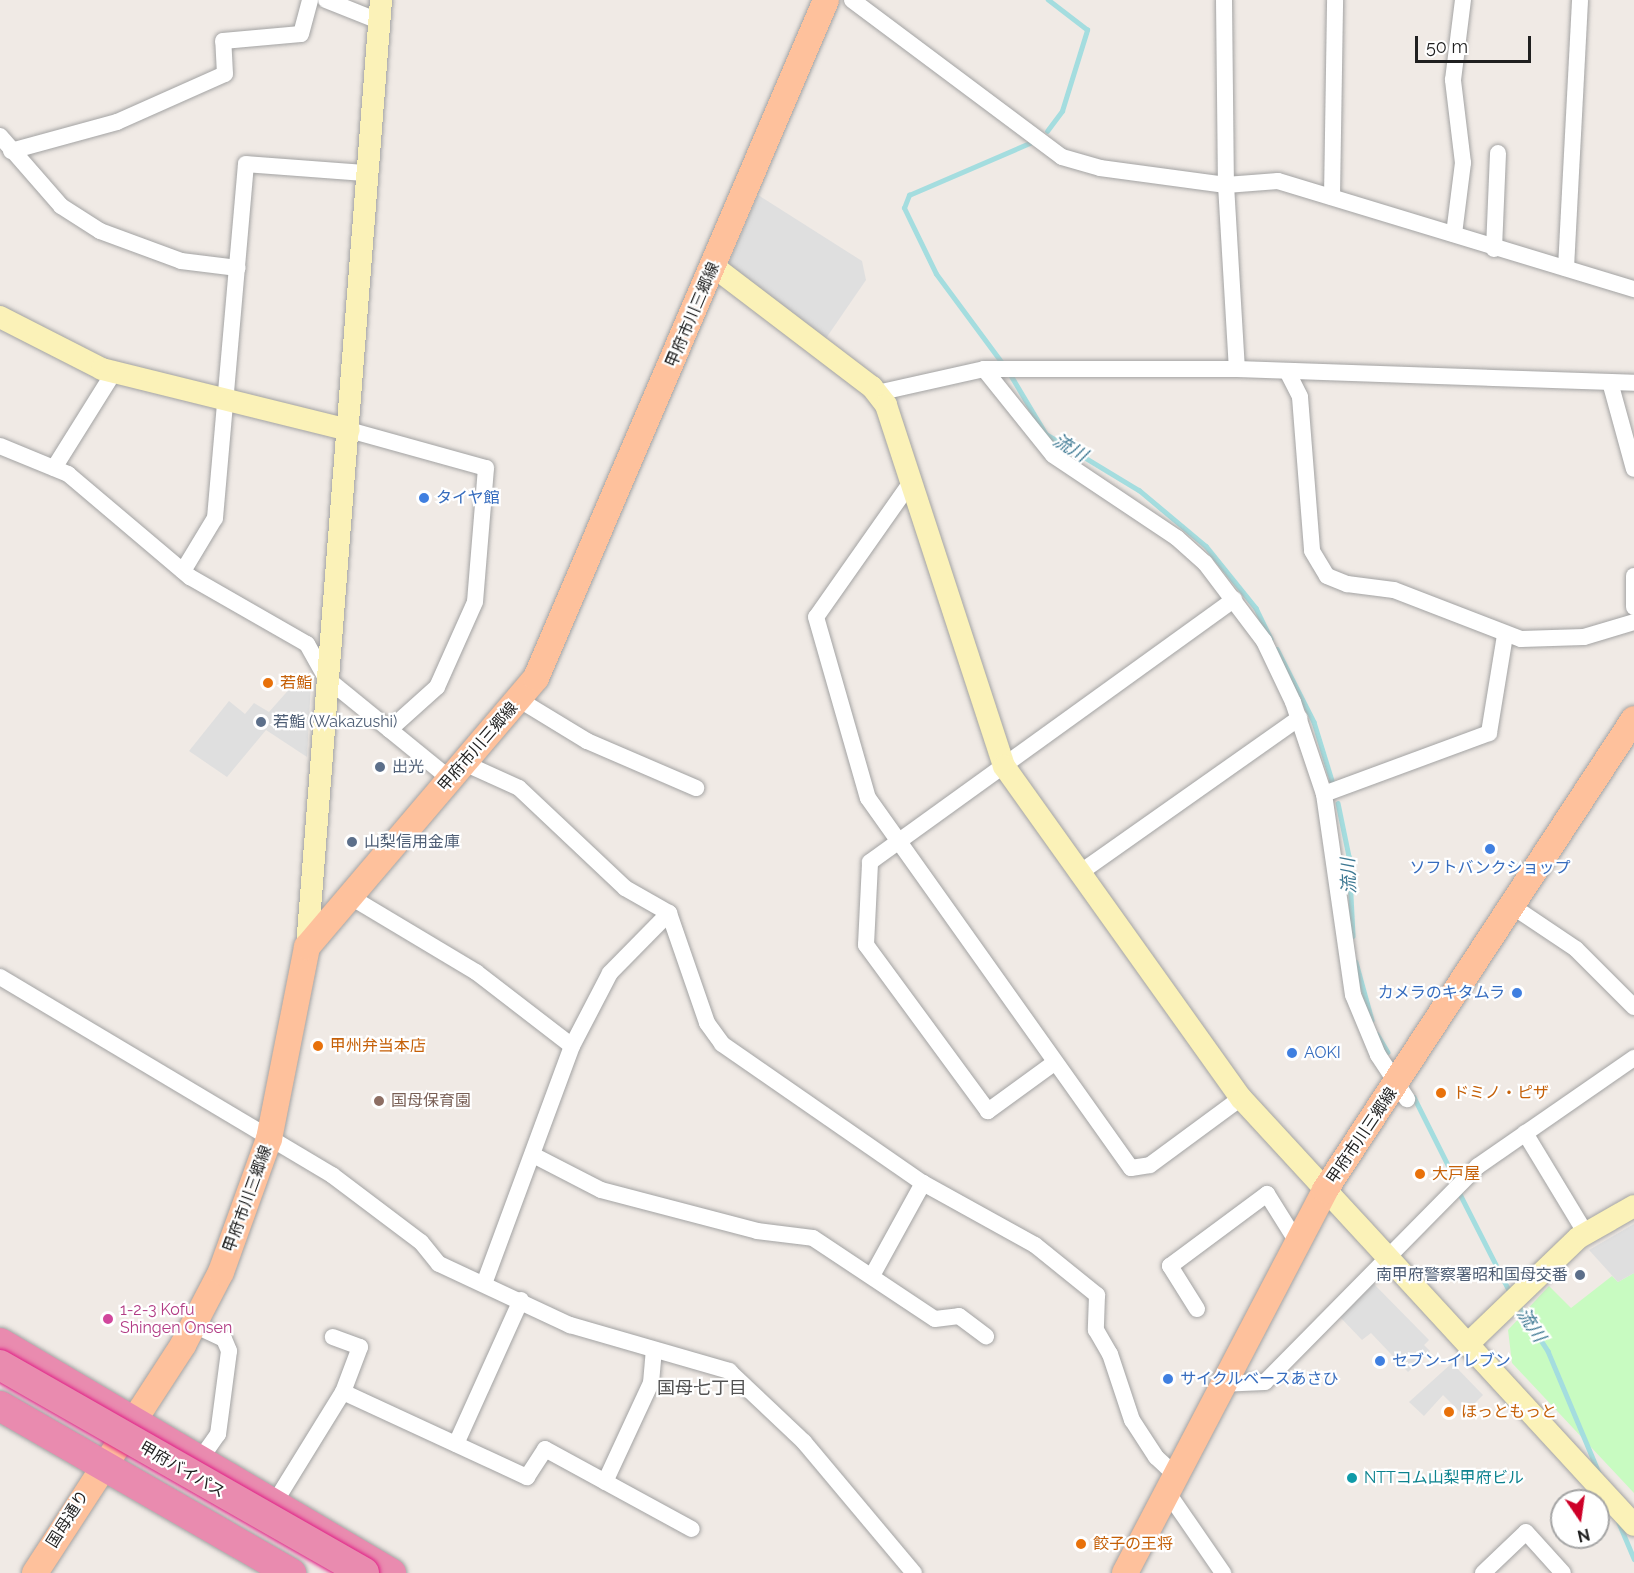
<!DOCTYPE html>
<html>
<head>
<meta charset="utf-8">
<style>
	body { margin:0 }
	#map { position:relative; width:1634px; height:1573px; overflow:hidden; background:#f0eae5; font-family:Raleway,"Noto Sans JP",sans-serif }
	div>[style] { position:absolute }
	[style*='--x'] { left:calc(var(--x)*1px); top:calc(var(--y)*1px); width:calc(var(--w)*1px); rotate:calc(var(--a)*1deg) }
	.park>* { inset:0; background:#c8fbc1 }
	.parking>* { inset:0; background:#dfdfdf }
	.stream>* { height:4.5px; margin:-2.25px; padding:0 2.25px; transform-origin:2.25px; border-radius:2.25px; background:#a4dddf }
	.roads { filter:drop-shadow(0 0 2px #a3a3a3) drop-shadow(0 0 2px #a3a3a3) }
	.street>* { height:16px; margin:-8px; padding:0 8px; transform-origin:8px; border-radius:8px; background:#fff }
	.secondary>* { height:22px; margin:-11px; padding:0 11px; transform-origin:11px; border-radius:11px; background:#fbf2b8 }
	.primary>* { height:26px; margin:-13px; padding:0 13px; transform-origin:13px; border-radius:13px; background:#fec19c }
	.highway>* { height:30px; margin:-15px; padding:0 15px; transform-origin:15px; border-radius:15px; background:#e98baf }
	.bridges { filter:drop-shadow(0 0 2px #e02087) drop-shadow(0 0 2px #e02087) }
	.highway-bridge>* { height:30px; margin:-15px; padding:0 15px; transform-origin:15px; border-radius:15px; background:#e98baf }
	.dots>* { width:16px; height:16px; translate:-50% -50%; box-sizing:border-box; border:3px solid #fff; border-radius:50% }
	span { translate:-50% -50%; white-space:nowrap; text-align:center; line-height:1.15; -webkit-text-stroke:4.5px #fff; paint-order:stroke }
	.street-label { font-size:16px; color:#1f1f1f }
	.shop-label { font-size:16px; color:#366cbe }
	.left { translate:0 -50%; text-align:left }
	.right { translate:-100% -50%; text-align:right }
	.food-label { font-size:16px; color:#c56008 }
	.service-label { font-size:16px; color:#4e5e75 }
	.education-label { font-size:16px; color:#785e54 }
	.hotel-label { font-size:16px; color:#b23c85 }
	.culture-label { font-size:16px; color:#0d838f }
	.water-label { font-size:18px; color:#3d7892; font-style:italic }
	.neighbourhood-label { font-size:18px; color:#525252 }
	.north { position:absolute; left:1550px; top:1489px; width:60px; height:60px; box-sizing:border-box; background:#fff; border:2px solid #a5a5a5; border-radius:50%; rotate:167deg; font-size:16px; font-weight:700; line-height:24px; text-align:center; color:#1f1f1f }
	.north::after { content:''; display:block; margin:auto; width:21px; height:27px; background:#ce0028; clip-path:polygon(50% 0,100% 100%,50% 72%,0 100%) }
	.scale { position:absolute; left:1415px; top:36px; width:116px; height:27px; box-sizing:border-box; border:3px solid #1f1f1f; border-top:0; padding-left:8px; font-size:18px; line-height:21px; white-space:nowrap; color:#1f1f1f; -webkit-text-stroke:4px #fff; paint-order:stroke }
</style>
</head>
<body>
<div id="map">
	<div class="park">
		<i style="clip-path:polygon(1634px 1273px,1634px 1493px,1512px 1363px,1508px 1330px,1549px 1286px,1571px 1308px,1612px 1276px,1618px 1282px)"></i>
	</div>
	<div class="parking">
		<i style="clip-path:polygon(758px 195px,862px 261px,866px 280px,820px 347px,724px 274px)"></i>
		<i style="clip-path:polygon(300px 677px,311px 683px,307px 757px,266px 730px,227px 777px,189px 751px,229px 701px,245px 714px,254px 703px,269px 712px)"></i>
		<i style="clip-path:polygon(1634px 1224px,1634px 1273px,1618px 1282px,1589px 1250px)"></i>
		<i style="clip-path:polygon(1372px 1282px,1429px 1340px,1424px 1345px,1430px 1351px,1408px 1372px,1371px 1333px,1362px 1340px,1340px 1317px)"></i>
		<i style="clip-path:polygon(1452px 1363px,1483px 1395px,1463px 1415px,1443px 1395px,1424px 1416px,1409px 1402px)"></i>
	</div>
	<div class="stream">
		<i style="--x:1047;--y:131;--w:25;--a:-53"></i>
		<i style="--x:1062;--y:111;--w:85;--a:-72.8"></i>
		<i style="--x:1087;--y:30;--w:49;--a:-142.4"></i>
		<i style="--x:1004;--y:366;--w:114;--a:-126.5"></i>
		<i style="--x:936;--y:274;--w:73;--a:-115.9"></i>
		<i style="--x:904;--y:208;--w:14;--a:-69"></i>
		<i style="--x:909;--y:195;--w:134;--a:-23.3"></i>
		<i style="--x:1009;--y:372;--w:72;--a:59.2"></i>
		<i style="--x:1046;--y:434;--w:109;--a:31.1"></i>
		<i style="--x:1139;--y:490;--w:87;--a:39.9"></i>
		<i style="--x:1206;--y:546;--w:80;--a:51.1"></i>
		<i style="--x:1256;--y:608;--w:34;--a:64"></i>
		<i style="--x:1277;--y:649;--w:82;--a:63.1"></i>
		<i style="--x:1314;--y:722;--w:68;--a:72.9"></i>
		<i style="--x:1338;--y:803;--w:54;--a:78.3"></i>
		<i style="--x:1349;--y:856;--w:80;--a:87.1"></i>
		<i style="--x:1356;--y:962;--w:60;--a:74.6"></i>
		<i style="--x:1377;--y:1034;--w:21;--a:59"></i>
		<i style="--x:1414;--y:1097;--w:94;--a:63.4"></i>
		<i style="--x:1459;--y:1192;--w:114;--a:63"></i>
		<i style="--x:1519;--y:1306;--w:54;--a:57.2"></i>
		<i style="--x:1548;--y:1351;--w:132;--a:67.3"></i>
		<i style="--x:1619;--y:1523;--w:39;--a:67"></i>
	</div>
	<div class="roads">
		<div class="street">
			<i style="--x:326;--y:0;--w:59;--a:21.8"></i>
			<i style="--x:852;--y:0;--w:262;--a:36.8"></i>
			<i style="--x:1062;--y:157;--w:40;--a:16"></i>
			<i style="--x:1100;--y:168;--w:127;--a:7.7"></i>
			<i style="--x:1226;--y:185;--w:52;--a:-4.4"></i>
			<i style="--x:1278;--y:181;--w:372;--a:16.9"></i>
			<i style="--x:1224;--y:0;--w:185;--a:89.4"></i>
			<i style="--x:1226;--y:185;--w:184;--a:86.6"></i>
			<i style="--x:0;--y:136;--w:93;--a:48.9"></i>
			<i style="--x:61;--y:206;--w:46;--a:32.7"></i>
			<i style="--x:100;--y:231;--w:86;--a:20.3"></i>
			<i style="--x:181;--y:261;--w:57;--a:7"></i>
			<i style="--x:11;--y:151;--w:110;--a:-15.3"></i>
			<i style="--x:117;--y:122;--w:118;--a:-24"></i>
			<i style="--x:225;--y:74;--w:33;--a:-93"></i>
			<i style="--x:223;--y:41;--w:78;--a:-5.1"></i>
			<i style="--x:301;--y:34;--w:35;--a:-75"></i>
			<i style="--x:1332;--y:197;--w:197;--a:-89.1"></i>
			<i style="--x:1454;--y:234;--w:72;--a:-82.8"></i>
			<i style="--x:1463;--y:163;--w:84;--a:-96.9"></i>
			<i style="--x:1453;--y:80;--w:81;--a:-82.9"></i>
			<i style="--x:1494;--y:249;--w:96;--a:-87.6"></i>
			<i style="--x:1566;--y:268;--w:268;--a:-87"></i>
			<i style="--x:984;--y:369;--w:110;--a:51.3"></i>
			<i style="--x:1053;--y:455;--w:149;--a:33.8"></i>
			<i style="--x:1177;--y:538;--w:38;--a:42"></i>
			<i style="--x:1205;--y:563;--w:98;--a:52.9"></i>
			<i style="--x:1264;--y:641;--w:68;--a:64.6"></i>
			<i style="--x:1293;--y:702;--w:97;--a:71.4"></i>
			<i style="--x:1324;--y:794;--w:203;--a:81.8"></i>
			<i style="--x:1353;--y:995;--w:65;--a:67.4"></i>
			<i style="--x:1378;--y:1055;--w:53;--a:56.6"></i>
			<i style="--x:1287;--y:371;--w:29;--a:63"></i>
			<i style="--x:1300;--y:397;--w:154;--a:85.5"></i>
			<i style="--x:1312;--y:551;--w:29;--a:59"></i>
			<i style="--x:1327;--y:576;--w:22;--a:22"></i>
			<i style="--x:1347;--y:584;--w:47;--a:7.3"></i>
			<i style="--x:1394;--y:590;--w:136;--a:21.1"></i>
			<i style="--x:1521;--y:639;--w:63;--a:-1.8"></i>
			<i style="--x:1584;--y:637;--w:52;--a:-16.7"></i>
			<i style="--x:1610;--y:382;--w:90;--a:74.6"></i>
			<i style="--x:877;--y:393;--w:110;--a:-12.6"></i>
			<i style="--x:984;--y:369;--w:253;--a:0"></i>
			<i style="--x:1237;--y:369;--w:397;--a:2"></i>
			<i style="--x:349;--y:430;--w:142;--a:15.5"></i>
			<i style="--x:486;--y:468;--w:134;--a:94.7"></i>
			<i style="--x:475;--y:602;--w:93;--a:114.1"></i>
			<i style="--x:437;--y:687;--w:64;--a:138.1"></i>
			<i style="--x:0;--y:446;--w:74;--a:22.4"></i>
			<i style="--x:68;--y:474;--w:160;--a:40.2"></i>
			<i style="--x:190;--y:577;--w:135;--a:29.8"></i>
			<i style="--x:307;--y:644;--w:38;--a:61"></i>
			<i style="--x:325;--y:677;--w:161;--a:39.2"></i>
			<i style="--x:54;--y:468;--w:113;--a:-58"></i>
			<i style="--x:911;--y:482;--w:165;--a:125.1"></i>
			<i style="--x:816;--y:617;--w:188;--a:74"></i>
			<i style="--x:868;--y:798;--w:454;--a:54.6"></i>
			<i style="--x:1131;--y:1168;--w:19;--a:-9"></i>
			<i style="--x:1150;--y:1165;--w:113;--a:-36.4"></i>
			<i style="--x:183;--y:571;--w:62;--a:-58.9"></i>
			<i style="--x:215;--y:518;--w:355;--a:-85"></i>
			<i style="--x:246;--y:164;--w:121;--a:4.3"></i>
			<i style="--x:1634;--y:576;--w:31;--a:90"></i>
			<i style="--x:518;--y:699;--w:81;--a:31.3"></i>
			<i style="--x:587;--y:741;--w:119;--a:23.3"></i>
			<i style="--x:464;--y:763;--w:60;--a:24.4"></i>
			<i style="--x:519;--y:788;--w:146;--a:43.3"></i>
			<i style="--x:625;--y:888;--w:51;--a:29.6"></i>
			<i style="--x:669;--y:913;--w:116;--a:70.9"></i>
			<i style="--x:707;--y:1023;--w:26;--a:54"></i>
			<i style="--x:722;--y:1044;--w:244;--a:34.7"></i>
			<i style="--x:923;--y:1183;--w:128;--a:29"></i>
			<i style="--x:1035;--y:1245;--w:80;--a:38.9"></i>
			<i style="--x:1097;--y:1295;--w:35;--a:92"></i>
			<i style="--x:1096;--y:1330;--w:28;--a:60"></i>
			<i style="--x:1110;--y:1354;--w:70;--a:71.6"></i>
			<i style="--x:1132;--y:1420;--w:44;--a:57"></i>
			<i style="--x:1156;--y:1457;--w:23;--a:43"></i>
			<i style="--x:1324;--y:794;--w:176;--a:-20.3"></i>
			<i style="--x:1489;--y:733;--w:99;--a:-80.7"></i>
			<i style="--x:1078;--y:874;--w:271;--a:-35.2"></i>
			<i style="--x:349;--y:896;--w:148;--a:30.9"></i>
			<i style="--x:476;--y:972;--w:121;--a:37.6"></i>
			<i style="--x:572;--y:1046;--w:254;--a:110.3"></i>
			<i style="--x:1512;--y:906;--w:77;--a:33.9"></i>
			<i style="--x:1576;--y:949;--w:82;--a:45"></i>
			<i style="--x:0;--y:977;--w:387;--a:30.8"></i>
			<i style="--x:332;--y:1175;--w:111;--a:37"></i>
			<i style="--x:421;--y:1242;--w:28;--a:51"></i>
			<i style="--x:439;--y:1264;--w:145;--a:25"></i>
			<i style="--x:570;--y:1325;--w:166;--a:16.1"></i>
			<i style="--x:729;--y:1371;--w:103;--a:43.4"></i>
			<i style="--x:804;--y:1442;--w:171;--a:50"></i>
			<i style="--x:572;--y:1046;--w:82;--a:-62.5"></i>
			<i style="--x:610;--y:973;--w:84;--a:-45.5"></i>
			<i style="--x:1054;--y:1063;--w:82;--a:144"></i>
			<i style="--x:988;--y:1111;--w:206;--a:-126.3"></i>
			<i style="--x:866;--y:945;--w:83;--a:-87.2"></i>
			<i style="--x:870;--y:862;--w:449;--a:-35.8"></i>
			<i style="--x:1525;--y:1133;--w:116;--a:58.8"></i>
			<i style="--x:535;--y:1156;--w:74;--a:27.3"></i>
			<i style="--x:601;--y:1190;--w:161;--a:14.7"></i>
			<i style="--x:757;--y:1231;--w:56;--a:7.1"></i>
			<i style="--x:813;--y:1238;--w:146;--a:33.6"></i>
			<i style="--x:935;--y:1319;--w:24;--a:-7"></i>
			<i style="--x:959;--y:1316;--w:34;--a:37"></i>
			<i style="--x:873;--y:1274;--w:104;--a:-61.2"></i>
			<i style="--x:1197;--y:1309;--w:51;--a:-122.1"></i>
			<i style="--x:1170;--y:1266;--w:121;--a:-36.6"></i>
			<i style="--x:1267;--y:1194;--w:57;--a:58"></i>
			<i style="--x:194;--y:1325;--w:33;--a:25"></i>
			<i style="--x:224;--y:1339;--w:13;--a:67"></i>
			<i style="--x:229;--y:1351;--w:84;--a:97.5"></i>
			<i style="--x:218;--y:1434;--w:32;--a:125"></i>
			<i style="--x:1219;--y:1384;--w:46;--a:-2.5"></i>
			<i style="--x:1265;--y:1382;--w:303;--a:-45.4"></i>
			<i style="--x:1478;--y:1166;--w:190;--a:-34.7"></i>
			<i style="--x:343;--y:1392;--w:203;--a:24.8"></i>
			<i style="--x:527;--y:1477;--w:33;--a:-57"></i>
			<i style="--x:545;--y:1449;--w:167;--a:28.6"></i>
			<i style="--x:456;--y:1444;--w:158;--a:-65.7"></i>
			<i style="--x:605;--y:1482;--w:109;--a:-65.1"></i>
			<i style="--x:651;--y:1383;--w:32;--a:-85"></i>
			<i style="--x:1166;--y:1490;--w:101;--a:55.5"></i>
			<i style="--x:275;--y:1502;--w:129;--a:-58.3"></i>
			<i style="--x:343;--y:1392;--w:48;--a:-69.3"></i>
			<i style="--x:360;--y:1347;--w:29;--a:-160"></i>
			<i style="--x:1483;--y:1573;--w:59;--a:-43.6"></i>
			<i style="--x:1526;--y:1532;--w:55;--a:47.9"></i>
		</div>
		<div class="secondary">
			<i style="--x:713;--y:266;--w:200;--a:37.3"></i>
			<i style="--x:872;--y:387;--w:23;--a:52"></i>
			<i style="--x:886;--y:405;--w:380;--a:71.9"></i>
			<i style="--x:1004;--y:766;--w:408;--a:54.5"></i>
			<i style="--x:1241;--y:1098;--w:580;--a:47.37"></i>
			<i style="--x:0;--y:317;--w:114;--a:27"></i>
			<i style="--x:102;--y:369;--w:254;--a:13.9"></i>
			<i style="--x:307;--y:947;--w:950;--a:-85.53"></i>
			<i style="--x:1470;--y:1342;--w:150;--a:-43.9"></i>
			<i style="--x:1578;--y:1238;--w:64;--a:-29.7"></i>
		</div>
		<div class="primary">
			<i style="--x:35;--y:1573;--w:272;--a:-57"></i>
			<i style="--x:183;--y:1345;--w:82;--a:-62.5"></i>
			<i style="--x:221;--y:1272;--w:141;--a:-70.2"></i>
			<i style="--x:269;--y:1139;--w:196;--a:-78.8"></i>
			<i style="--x:307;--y:947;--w:353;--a:-49.6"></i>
			<i style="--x:536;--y:678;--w:737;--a:-66.84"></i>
			<i style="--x:1125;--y:1573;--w:432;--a:-62.4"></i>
			<i style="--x:1325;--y:1190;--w:563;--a:-56.73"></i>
		</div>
		<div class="highway">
			<i style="--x:0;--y:1343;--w:454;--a:30.5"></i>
			<i style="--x:0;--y:1406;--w:336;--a:29.9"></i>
		</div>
	</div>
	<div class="bridges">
		<div class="highway-bridge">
			<i style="--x:0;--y:1365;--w:419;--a:29.7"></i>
		</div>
	</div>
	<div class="dots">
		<i style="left:424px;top:498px;background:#3f7fe0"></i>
		<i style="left:268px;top:683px;background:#e8710a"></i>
		<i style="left:261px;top:722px;background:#5c6f8a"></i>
		<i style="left:380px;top:767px;background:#5c6f8a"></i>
		<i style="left:352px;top:842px;background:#5c6f8a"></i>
		<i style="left:1490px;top:849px;background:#3f7fe0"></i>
		<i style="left:1517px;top:993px;background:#3f7fe0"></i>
		<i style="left:318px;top:1046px;background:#e8710a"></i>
		<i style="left:1292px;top:1053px;background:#3f7fe0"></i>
		<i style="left:1441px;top:1093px;background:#e8710a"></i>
		<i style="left:379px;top:1101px;background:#8d6e63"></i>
		<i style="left:1420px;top:1174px;background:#e8710a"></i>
		<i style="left:1580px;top:1275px;background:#5c6f8a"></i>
		<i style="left:108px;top:1319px;background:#d1479c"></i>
		<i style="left:1380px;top:1361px;background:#3f7fe0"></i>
		<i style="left:1168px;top:1379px;background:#3f7fe0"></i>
		<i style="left:1449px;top:1412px;background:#e8710a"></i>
		<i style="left:1352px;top:1478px;background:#0f9aa8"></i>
		<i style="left:1081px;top:1544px;background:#e8710a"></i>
	</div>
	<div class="street-label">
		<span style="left:693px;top:315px;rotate:-67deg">甲府市川三郷線</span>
		<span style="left:478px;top:747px;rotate:-49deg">甲府市川三郷線</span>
		<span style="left:1362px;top:1136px;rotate:-56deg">甲府市川三郷線</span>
		<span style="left:248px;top:1199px;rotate:-70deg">甲府市川三郷線</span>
		<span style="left:182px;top:1470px;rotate:30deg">甲府バイパス</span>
		<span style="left:68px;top:1519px;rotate:-58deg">国母通り</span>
	</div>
	<div class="shop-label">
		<span class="left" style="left:436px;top:498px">タイヤ館</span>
		<span style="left:1490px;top:868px">ソフトバンクショップ</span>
		<span class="right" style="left:1505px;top:993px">カメラのキタムラ</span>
		<span class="left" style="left:1304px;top:1053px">AOKI</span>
		<span class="left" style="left:1392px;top:1361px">セブン-イレブン</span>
		<span class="left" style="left:1180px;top:1379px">サイクルベースあさひ</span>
	</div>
	<div class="food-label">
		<span class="left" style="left:280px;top:683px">若鮨</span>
		<span class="left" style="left:330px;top:1046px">甲州弁当本店</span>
		<span class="left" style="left:1453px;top:1093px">ドミノ・ピザ</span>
		<span class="left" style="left:1432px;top:1174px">大戸屋</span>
		<span class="left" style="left:1461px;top:1412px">ほっともっと</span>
		<span class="left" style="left:1093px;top:1544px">餃子の王将</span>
	</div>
	<div class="service-label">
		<span class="left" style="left:273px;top:722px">若鮨 (Wakazushi)</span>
		<span class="left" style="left:392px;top:767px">出光</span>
		<span class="left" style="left:364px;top:842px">山梨信用金庫</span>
		<span class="right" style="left:1568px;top:1275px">南甲府警察署昭和国母交番</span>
	</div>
	<div class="education-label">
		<span class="left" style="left:391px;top:1101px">国母保育園</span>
	</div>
	<div class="hotel-label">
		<span class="left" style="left:120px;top:1319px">1-2-3 Kofu<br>Shingen Onsen</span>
	</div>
	<div class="culture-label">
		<span class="left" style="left:1364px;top:1478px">NTTコム山梨甲府ビル</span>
	</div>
	<div class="water-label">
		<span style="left:1070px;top:448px;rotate:31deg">流川</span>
		<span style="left:1349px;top:876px;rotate:-93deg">流川</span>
		<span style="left:1531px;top:1325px;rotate:57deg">流川</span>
	</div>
	<div class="neighbourhood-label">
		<span style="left:702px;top:1388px">国母七丁目</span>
	</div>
	<div class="north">N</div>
	<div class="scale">50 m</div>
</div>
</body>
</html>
